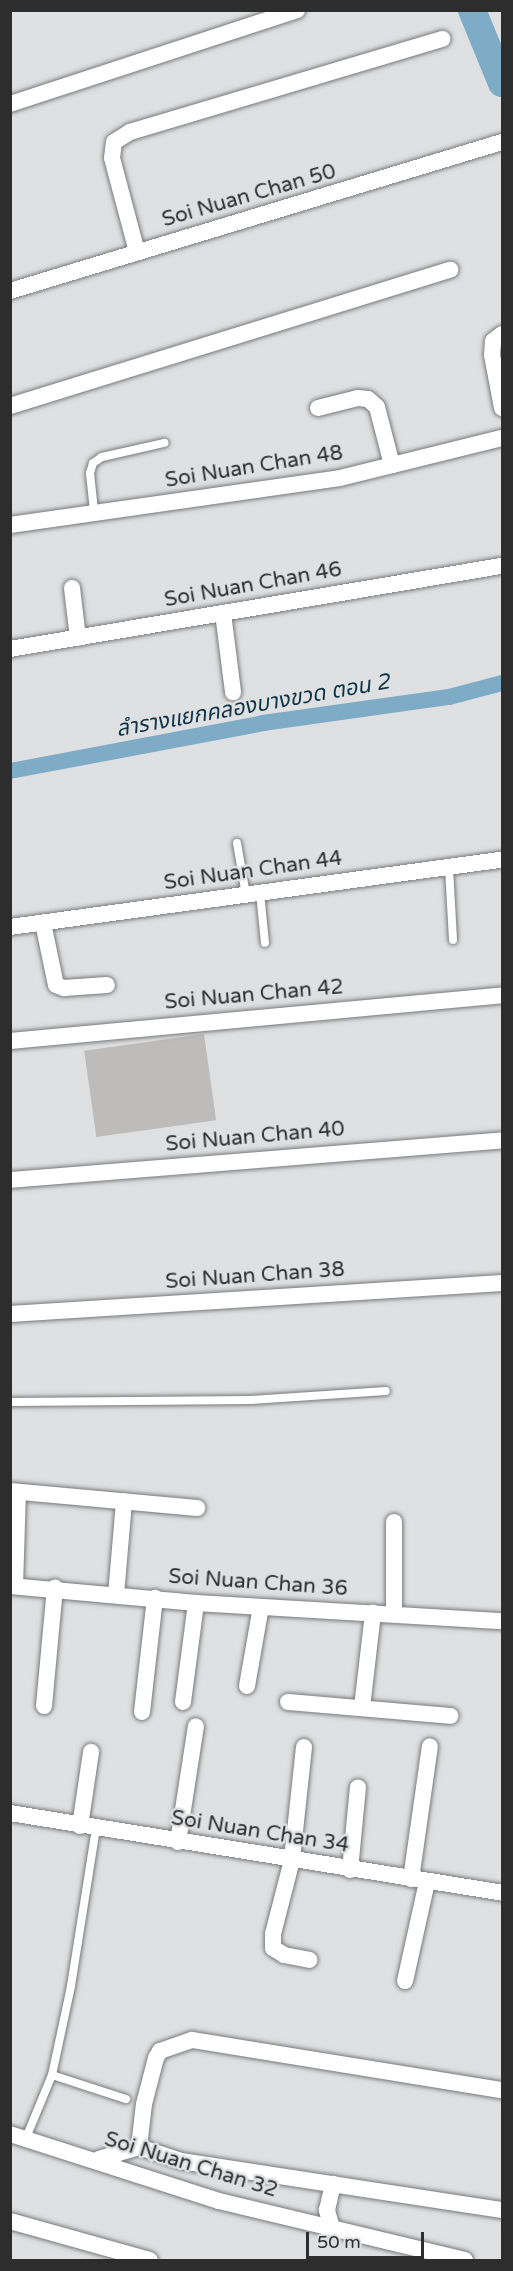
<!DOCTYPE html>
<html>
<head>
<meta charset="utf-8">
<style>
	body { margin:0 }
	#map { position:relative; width:513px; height:2271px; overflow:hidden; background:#dfe0e1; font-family:"Varela Round","Noto Sans Thai",sans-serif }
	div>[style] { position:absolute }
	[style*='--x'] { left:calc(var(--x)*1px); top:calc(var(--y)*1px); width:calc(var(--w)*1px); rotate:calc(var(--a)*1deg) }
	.canal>* { height:16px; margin:-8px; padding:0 8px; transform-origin:8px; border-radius:8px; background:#7eabc5 }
	.river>* { height:28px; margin:-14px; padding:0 14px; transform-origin:14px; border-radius:14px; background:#7eabc5 }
	.building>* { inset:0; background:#bdbcbb; transform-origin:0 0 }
	.roads { filter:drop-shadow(0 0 2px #797a7b) drop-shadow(0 0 2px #797a7b) }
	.service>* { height:8px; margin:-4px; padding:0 4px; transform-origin:4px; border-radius:4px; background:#fff }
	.minor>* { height:16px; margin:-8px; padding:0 8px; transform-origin:8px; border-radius:8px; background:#fff }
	span { translate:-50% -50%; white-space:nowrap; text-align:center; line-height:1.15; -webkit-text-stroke:5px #dfe0e1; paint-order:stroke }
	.street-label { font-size:21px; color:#2d2d2e }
	.water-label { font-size:22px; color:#0d3447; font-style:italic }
	.frame { position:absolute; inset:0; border:12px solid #2d2d2e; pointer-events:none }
	.scale { position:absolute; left:306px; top:2232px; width:118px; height:27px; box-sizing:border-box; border:3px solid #2d2d2e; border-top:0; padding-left:8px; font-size:18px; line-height:21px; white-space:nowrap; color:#2d2d2e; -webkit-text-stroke:4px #dfe0e1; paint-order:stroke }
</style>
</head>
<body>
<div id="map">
	<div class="canal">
		<i style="--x:10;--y:771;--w:258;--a:-10.7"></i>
		<i style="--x:263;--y:723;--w:188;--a:-8"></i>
		<i style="--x:449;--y:697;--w:55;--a:-14.8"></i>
	</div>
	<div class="river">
		<i style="--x:472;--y:10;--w:79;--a:67.7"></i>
	</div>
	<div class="building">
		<i style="left:204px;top:1034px;width:87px;height:121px;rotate:82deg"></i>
	</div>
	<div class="roads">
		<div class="service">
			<i style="--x:94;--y:511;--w:38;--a:-96"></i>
			<i style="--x:90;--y:473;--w:10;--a:-73"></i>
			<i style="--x:93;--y:463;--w:11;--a:-34"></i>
			<i style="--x:102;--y:457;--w:64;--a:-12.7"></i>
			<i style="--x:237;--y:843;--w:53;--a:80.2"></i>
			<i style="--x:449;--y:868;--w:72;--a:86.8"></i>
			<i style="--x:260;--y:893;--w:50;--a:84.3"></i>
			<i style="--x:10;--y:1402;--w:241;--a:-0.5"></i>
			<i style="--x:251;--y:1400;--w:135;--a:-3.8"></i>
			<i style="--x:52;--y:2075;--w:78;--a:18"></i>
			<i style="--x:26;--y:2138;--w:68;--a:-67.6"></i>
			<i style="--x:52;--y:2075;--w:91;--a:-77.9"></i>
			<i style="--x:71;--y:1986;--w:160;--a:-81"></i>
		</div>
		<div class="minor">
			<i style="--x:10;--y:104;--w:302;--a:-18.1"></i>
			<i style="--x:137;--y:252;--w:97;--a:-104.9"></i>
			<i style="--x:112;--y:158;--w:16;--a:-83"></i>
			<i style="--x:114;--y:142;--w:19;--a:-32"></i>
			<i style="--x:130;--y:132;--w:326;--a:-16.6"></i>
			<i style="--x:10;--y:291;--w:514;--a:-16.85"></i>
			<i style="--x:502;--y:334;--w:11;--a:142"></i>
			<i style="--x:493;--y:341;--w:14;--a:94"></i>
			<i style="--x:492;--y:355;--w:54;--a:79.3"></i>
			<i style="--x:10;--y:406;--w:461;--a:-17.2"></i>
			<i style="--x:318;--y:408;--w:41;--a:-14"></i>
			<i style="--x:358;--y:398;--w:10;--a:6"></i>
			<i style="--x:368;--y:399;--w:12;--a:42"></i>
			<i style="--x:377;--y:407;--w:60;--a:75.5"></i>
			<i style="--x:10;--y:525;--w:333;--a:-8.1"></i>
			<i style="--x:340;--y:478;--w:167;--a:-13.9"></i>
			<i style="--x:72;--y:588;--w:50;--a:83.2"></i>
			<i style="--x:223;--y:613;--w:80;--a:82.8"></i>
			<i style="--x:10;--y:649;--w:499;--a:-9.6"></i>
			<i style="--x:43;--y:923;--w:63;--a:78.2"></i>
			<i style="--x:56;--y:985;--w:9;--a:21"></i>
			<i style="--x:64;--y:988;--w:43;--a:-4"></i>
			<i style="--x:10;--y:927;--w:497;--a:-7.8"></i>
			<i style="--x:10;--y:1041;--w:494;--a:-5.3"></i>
			<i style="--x:10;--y:1180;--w:494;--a:-4.6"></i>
			<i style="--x:10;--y:1314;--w:493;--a:-3.6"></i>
			<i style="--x:10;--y:1491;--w:188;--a:5.2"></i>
			<i style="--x:394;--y:1522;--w:92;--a:90"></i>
			<i style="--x:10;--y:1586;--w:187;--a:5.2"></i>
			<i style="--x:196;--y:1603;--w:307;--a:3.4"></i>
			<i style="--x:15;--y:1586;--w:94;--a:-88.2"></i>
			<i style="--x:116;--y:1595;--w:94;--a:-85.1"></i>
			<i style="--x:247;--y:1686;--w:80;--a:-80"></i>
			<i style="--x:183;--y:1702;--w:100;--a:-82.5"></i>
			<i style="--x:288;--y:1702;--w:163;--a:4.9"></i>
			<i style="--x:44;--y:1706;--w:119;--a:-84.7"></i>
			<i style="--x:362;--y:1707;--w:95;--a:-83.3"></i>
			<i style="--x:142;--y:1712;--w:115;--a:-83.5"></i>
			<i style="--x:304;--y:1747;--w:114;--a:96.1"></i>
			<i style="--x:292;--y:1860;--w:76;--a:104.4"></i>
			<i style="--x:273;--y:1934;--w:14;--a:90"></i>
			<i style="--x:273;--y:1948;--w:13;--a:32"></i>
			<i style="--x:284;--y:1955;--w:26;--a:11"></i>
			<i style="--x:10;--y:1813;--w:498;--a:9.2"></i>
			<i style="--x:80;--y:1826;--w:75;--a:-81.5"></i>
			<i style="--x:178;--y:1842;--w:117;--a:-81.2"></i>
			<i style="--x:350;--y:1870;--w:83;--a:-84.5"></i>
			<i style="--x:411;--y:1879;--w:134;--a:-81.9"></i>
			<i style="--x:405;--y:1981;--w:101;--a:-77.5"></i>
			<i style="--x:10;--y:2134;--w:219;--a:17.8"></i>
			<i style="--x:219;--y:2201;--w:253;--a:13.5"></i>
			<i style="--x:139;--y:2147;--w:44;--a:18.4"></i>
			<i style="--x:181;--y:2161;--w:325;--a:8.7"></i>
			<i style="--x:99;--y:2159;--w:42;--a:-16.7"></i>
			<i style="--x:139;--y:2147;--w:43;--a:-83.4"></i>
			<i style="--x:144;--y:2104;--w:48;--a:-75.4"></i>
			<i style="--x:156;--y:2058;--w:8;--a:-60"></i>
			<i style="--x:160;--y:2051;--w:34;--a:-19"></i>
			<i style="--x:192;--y:2040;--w:314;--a:9.2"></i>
			<i style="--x:10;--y:2221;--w:145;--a:15.6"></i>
			<i style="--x:332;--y:2228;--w:19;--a:-106"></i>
			<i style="--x:327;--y:2210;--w:27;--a:-77"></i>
		</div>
	</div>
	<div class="street-label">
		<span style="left:249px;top:196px;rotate:-16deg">Soi Nuan Chan 50</span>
		<span style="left:254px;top:467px;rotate:-9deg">Soi Nuan Chan 48</span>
		<span style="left:253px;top:585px;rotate:-10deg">Soi Nuan Chan 46</span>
		<span style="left:253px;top:871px;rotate:-8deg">Soi Nuan Chan 44</span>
		<span style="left:254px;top:995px;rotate:-5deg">Soi Nuan Chan 42</span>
		<span style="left:255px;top:1137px;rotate:-5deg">Soi Nuan Chan 40</span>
		<span style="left:255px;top:1276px;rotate:-4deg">Soi Nuan Chan 38</span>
		<span style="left:258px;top:1583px;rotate:4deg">Soi Nuan Chan 36</span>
		<span style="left:260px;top:1832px;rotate:9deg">Soi Nuan Chan 34</span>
		<span style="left:191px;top:2165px;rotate:17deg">Soi Nuan Chan 32</span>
	</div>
	<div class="water-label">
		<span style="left:253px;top:706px;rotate:-10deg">ลำรางแยกคลองบางขวด ตอน 2</span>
	</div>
	<div class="frame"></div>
	<div class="scale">50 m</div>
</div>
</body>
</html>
